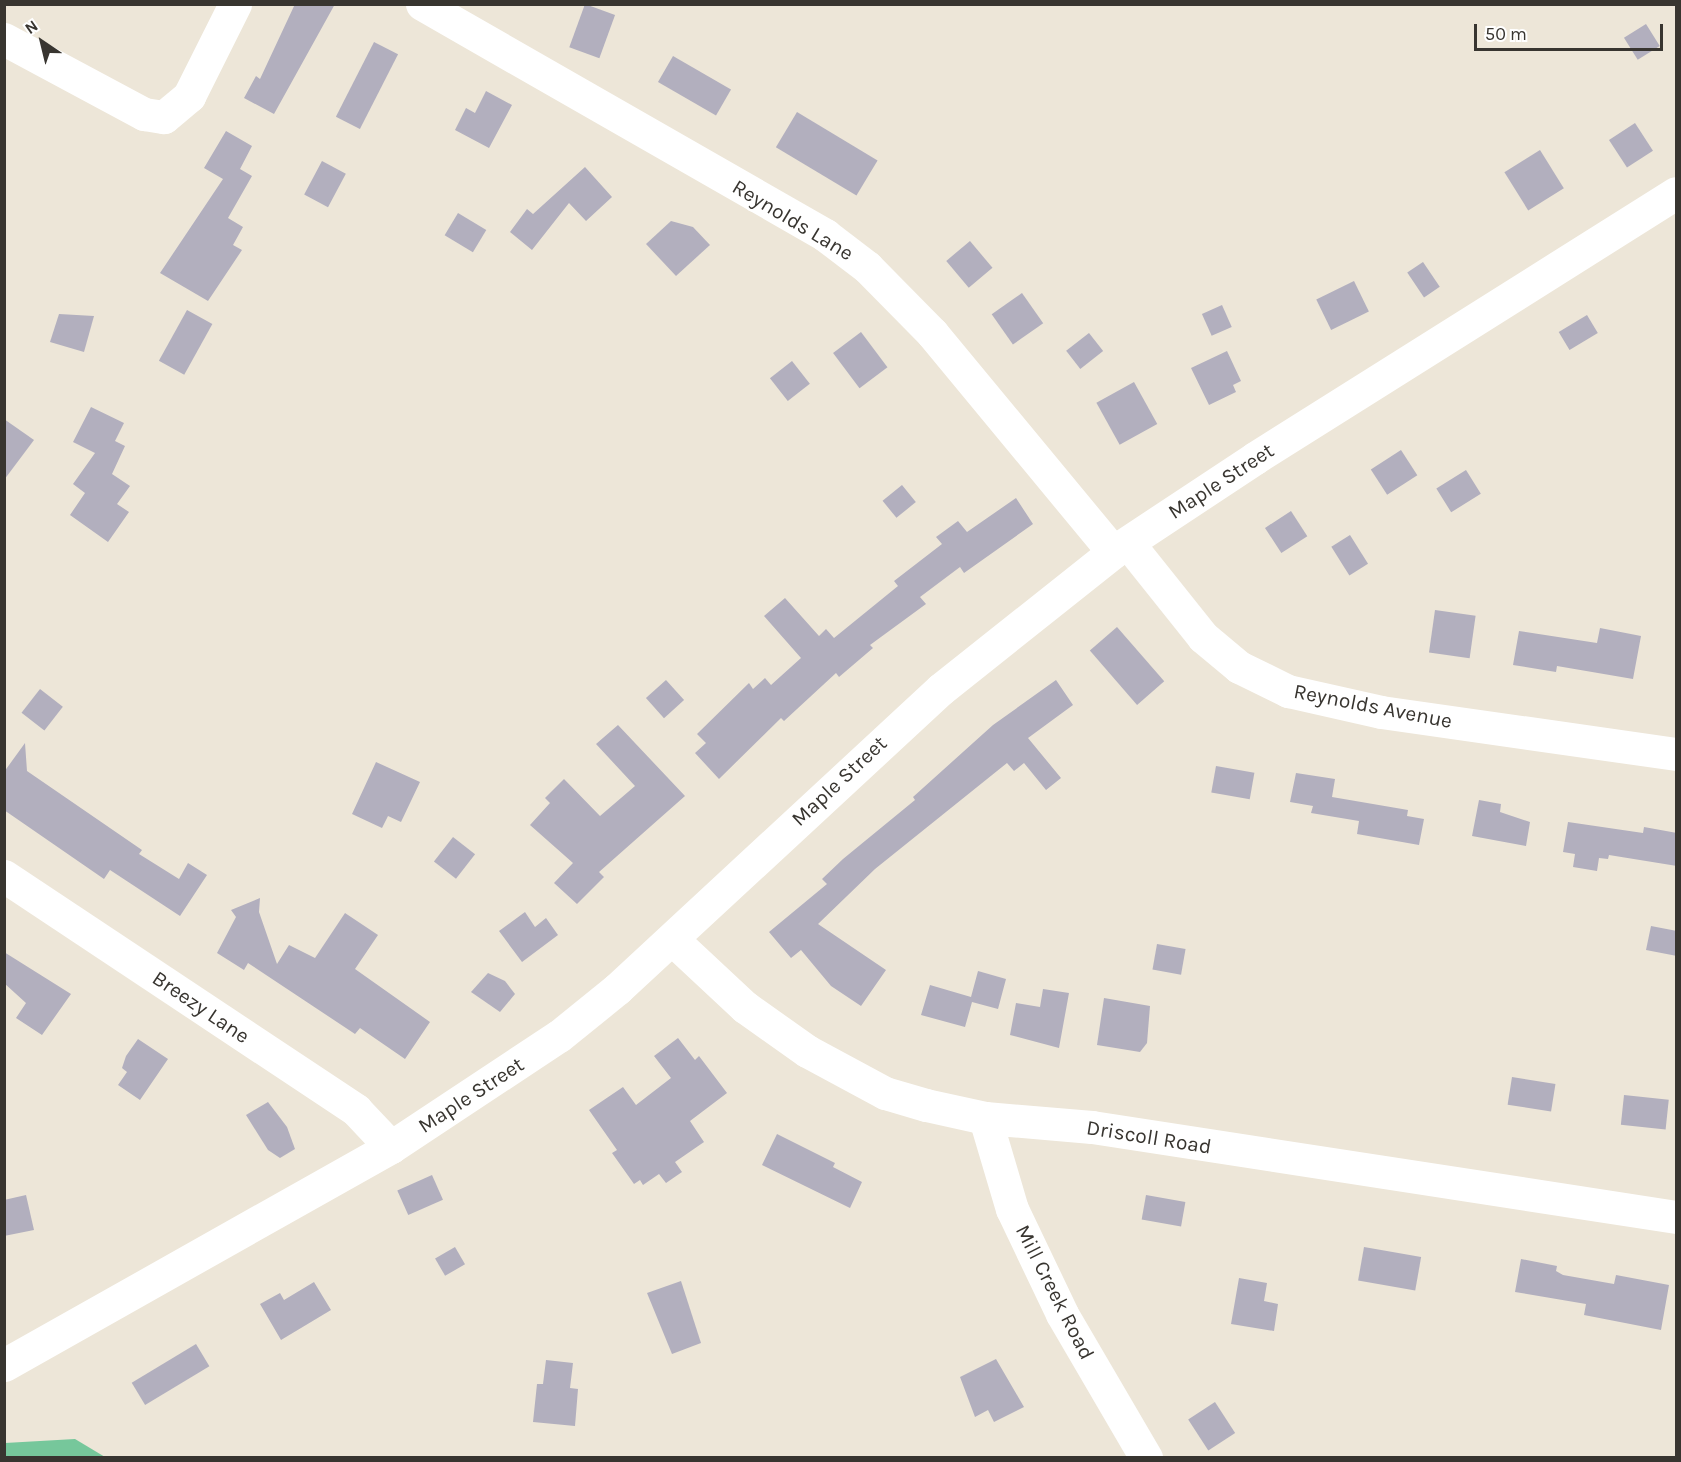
<!DOCTYPE html>
<html>
<head>
<meta charset="utf-8">
<style>
	body { margin:0 }
	#map { position:relative; width:1681px; height:1462px; overflow:hidden; background:#ede6d8; font-family:Karla,sans-serif }
	div>[style] { position:absolute }
	[style*='--x'] { left:calc(var(--x)*1px); top:calc(var(--y)*1px); width:calc(var(--w)*1px); rotate:calc(var(--a)*1deg) }
	.green>* { inset:0; background:#76c79b }
	.building>* { inset:0; background:#b2afbe; transform-origin:0 0 }
	.minor>* { height:33px; margin:-16.5px; padding:0 16.5px; transform-origin:16.5px; border-radius:16.5px; background:#fff }
	span { translate:-50% -50%; white-space:nowrap; text-align:center; line-height:1.15; -webkit-text-stroke:5px #fff; paint-order:stroke }
	.street-label { font-size:21px; color:#383530 }
	.frame { position:absolute; inset:0; border:6px solid #383530; pointer-events:none }
	.north { position:absolute; left:12px; top:12px; width:60px; height:60px; -webkit-text-stroke:4px #fff; paint-order:stroke; rotate:325deg; font-size:16px; font-weight:700; line-height:24px; text-align:center; color:#383530 }
	.north::after { content:''; display:block; margin:auto; width:21px; height:27px; background:#383530; clip-path:polygon(50% 0,100% 100%,50% 72%,0 100%) }
	.scale { position:absolute; left:1474px; top:24px; width:189px; height:27px; box-sizing:border-box; border:3px solid #383530; border-top:0; padding-left:8px; font-size:18px; line-height:21px; white-space:nowrap; color:#383530; -webkit-text-stroke:4px #fff; paint-order:stroke }
</style>
</head>
<body>
<div id="map">
	<div class="green">
		<i style="clip-path:polygon(75px 1439px,105px 1457px,5px 1457px,5px 1443px)"></i>
	</div>
	<div class="building">
		<i style="clip-path:polygon(295px 4px,335px 4px,274px 114px,244px 98px,256px 76px,260px 79px)"></i>
		<i style="left:585px;top:4px;width:32px;height:46px;rotate:20deg"></i>
		<i style="left:1646px;top:24px;width:26px;height:26px;rotate:58deg"></i>
		<i style="left:374px;top:42px;width:27px;height:84px;rotate:27deg"></i>
		<i style="left:673px;top:56px;width:67px;height:30px;rotate:30deg"></i>
		<i style="clip-path:polygon(486px 91px,512px 105px,489px 148px,455px 130px,466px 108px,475px 113px)"></i>
		<i style="left:797px;top:112px;width:94px;height:41px;rotate:31deg"></i>
		<i style="left:1635px;top:123px;width:33px;height:31px;rotate:57deg"></i>
		<i style="clip-path:polygon(226px 131px,252px 146px,240px 169px,252px 176px,228px 218px,243px 227px,233px 245px,242px 250px,208px 301px,160px 273px,223px 179px,204px 168px)"></i>
		<i style="left:1540px;top:150px;width:45px;height:42px;rotate:58deg"></i>
		<i style="left:322px;top:161px;width:27px;height:38px;rotate:28deg"></i>
		<i style="clip-path:polygon(585px 167px,612px 197px,586px 221px,569px 203px,532px 250px,510px 232px,527px 209px,533px 214px)"></i>
		<i style="left:458px;top:213px;width:33px;height:26px;rotate:31deg"></i>
		<i style="clip-path:polygon(671px 221px,693px 227px,710px 245px,676px 276px,646px 244px)"></i>
		<i style="left:970px;top:241px;width:35px;height:31px;rotate:50deg"></i>
		<i style="left:1423px;top:262px;width:30px;height:19px;rotate:56deg"></i>
		<i style="left:1354px;top:281px;width:34px;height:42px;rotate:64deg"></i>
		<i style="left:1022px;top:293px;width:37px;height:37px;rotate:55deg"></i>
		<i style="left:1222px;top:305px;width:24px;height:22px;rotate:66deg"></i>
		<i style="left:187px;top:310px;width:29px;height:58px;rotate:29deg"></i>
		<i style="clip-path:polygon(59px 314px,94px 316px,84px 352px,50px 342px)"></i>
		<i style="left:1587px;top:315px;width:21px;height:33px;rotate:59deg"></i>
		<i style="left:861px;top:332px;width:44px;height:35px;rotate:53deg"></i>
		<i style="left:1089px;top:333px;width:23px;height:29px;rotate:52deg"></i>
		<i style="clip-path:polygon(1227px 351px,1241px 381px,1233px 385px,1236px 392px,1209px 405px,1191px 368px)"></i>
		<i style="left:792px;top:361px;width:29px;height:28px;rotate:52deg"></i>
		<i style="left:1134px;top:382px;width:48px;height:43px;rotate:61deg"></i>
		<i style="clip-path:polygon(91px 407px,124px 423px,115px 441px,125px 446px,112px 474px,130px 486px,117px 504px,129px 512px,108px 542px,70px 515px,85px 493px,73px 484px,95px 453px,73px 442px)"></i>
		<i style="clip-path:polygon(4px 419px,34px 440px,4px 480px)"></i>
		<i style="left:1401px;top:450px;width:30px;height:36px;rotate:57deg"></i>
		<i style="left:1466px;top:470px;width:28px;height:35px;rotate:58deg"></i>
		<i style="left:902px;top:485px;width:22px;height:25px;rotate:51deg"></i>
		<i style="clip-path:polygon(1016px 498px,1033px 524px,964px 573px,960px 567px,920px 597px,926px 604px,870px 645px,873px 648px,839px 677px,836px 673px,784px 721px,781px 718px,719px 779px,695px 753px,706px 743px,697px 734px,749px 683px,753px 689px,765px 678px,771px 685px,801px 658px,764px 616px,785px 598px,819px 636px,826px 629px,834px 638px,898px 586px,894px 581px,942px 544px,936px 537px,958px 521px,967px 532px)"></i>
		<i style="left:1291px;top:511px;width:30px;height:31px;rotate:57deg"></i>
		<i style="left:1350px;top:535px;width:34px;height:22px;rotate:58deg"></i>
		<i style="left:1435px;top:610px;width:41px;height:43px;rotate:8deg"></i>
		<i style="left:1117px;top:627px;width:72px;height:36px;rotate:49deg"></i>
		<i style="clip-path:polygon(1600px 628px,1641px 636px,1633px 679px,1557px 666px,1556px 672px,1513px 665px,1519px 631px,1597px 643px)"></i>
		<i style="left:666px;top:680px;width:27px;height:27px;rotate:48deg"></i>
		<i style="clip-path:polygon(1056px 680px,1073px 705px,1028px 738px,1061px 778px,1046px 790px,1024px 763px,1014px 771px,1007px 763px,875px 869px,818px 924px,886px 970px,861px 1006px,831px 986px,801px 950px,791px 958px,769px 932px,827px 884px,822px 879px,843px 859px,915px 800px,913px 797px,993px 725px)"></i>
		<i style="left:40px;top:689px;width:29px;height:30px;rotate:38deg"></i>
		<i style="clip-path:polygon(618px 725px,685px 796px,599px 872px,604px 877px,577px 904px,554px 883px,573px 863px,530px 825px,550px 803px,545px 798px,564px 779px,600px 816px,635px 786px,596px 744px)"></i>
		<i style="clip-path:polygon(25px 743px,27px 771px,142px 850px,139px 854px,179px 879px,188px 863px,207px 875px,180px 916px,110px 870px,104px 879px,4px 810px,4px 772px)"></i>
		<i style="clip-path:polygon(376px 762px,420px 782px,401px 822px,388px 816px,382px 828px,352px 814px)"></i>
		<i style="left:1216px;top:766px;width:39px;height:27px;rotate:10deg"></i>
		<i style="clip-path:polygon(1296px 773px,1335px 779px,1332px 797px,1408px 810px,1407px 816px,1424px 819px,1419px 845px,1357px 834px,1359px 821px,1311px 813px,1313px 806px,1290px 802px)"></i>
		<i style="clip-path:polygon(1479px 800px,1501px 804px,1500px 812px,1530px 822px,1526px 846px,1472px 836px)"></i>
		<i style="clip-path:polygon(1568px 822px,1643px 833px,1644px 827px,1677px 833px,1677px 866px,1609px 855px,1608px 859px,1599px 858px,1597px 871px,1573px 867px,1575px 854px,1563px 852px)"></i>
		<i style="left:453px;top:837px;width:28px;height:31px;rotate:38deg"></i>
		<i style="clip-path:polygon(260px 898px,259px 912px,277px 964px,289px 945px,315px 958px,345px 913px,378px 935px,355px 969px,430px 1022px,405px 1059px,360px 1028px,355px 1034px,248px 963px,244px 970px,217px 953px,236px 917px,231px 910px)"></i>
		<i style="clip-path:polygon(525px 912px,535px 927px,546px 918px,558px 935px,522px 962px,499px 931px)"></i>
		<i style="clip-path:polygon(1651px 926px,1677px 931px,1677px 956px,1646px 950px)"></i>
		<i style="left:1157px;top:944px;width:29px;height:26px;rotate:10deg"></i>
		<i style="clip-path:polygon(4px 952px,71px 994px,42px 1035px,16px 1018px,26px 1003px,4px 983px)"></i>
		<i style="clip-path:polygon(978px 971px,1006px 979px,998px 1009px,972px 1002px,965px 1027px,921px 1015px,930px 985px,971px 997px)"></i>
		<i style="clip-path:polygon(488px 973px,505px 981px,515px 994px,500px 1012px,471px 992px)"></i>
		<i style="clip-path:polygon(1043px 989px,1069px 993px,1059px 1048px,1010px 1035px,1016px 1003px,1040px 1007px)"></i>
		<i style="clip-path:polygon(1104px 998px,1150px 1006px,1147px 1043px,1140px 1052px,1097px 1045px)"></i>
		<i style="clip-path:polygon(678px 1038px,695px 1060px,699px 1056px,727px 1093px,690px 1121px,704px 1142px,675px 1162px,682px 1172px,666px 1183px,659px 1174px,643px 1185px,640px 1180px,634px 1184px,612px 1153px,617px 1150px,589px 1110px,623px 1087px,636px 1105px,671px 1078px,654px 1056px)"></i>
		<i style="clip-path:polygon(138px 1039px,168px 1059px,140px 1100px,118px 1085px,127px 1072px,122px 1068px,126px 1056px)"></i>
		<i style="left:1512px;top:1077px;width:44px;height:28px;rotate:9deg"></i>
		<i style="left:1624px;top:1095px;width:45px;height:30px;rotate:6deg"></i>
		<i style="clip-path:polygon(268px 1102px,287px 1127px,295px 1149px,280px 1158px,268px 1150px,246px 1115px)"></i>
		<i style="clip-path:polygon(777px 1134px,835px 1163px,833px 1167px,862px 1182px,850px 1208px,762px 1165px)"></i>
		<i style="left:432px;top:1175px;width:27px;height:38px;rotate:66deg"></i>
		<i style="clip-path:polygon(26px 1195px,34px 1230px,4px 1236px,4px 1200px)"></i>
		<i style="left:1146px;top:1195px;width:40px;height:25px;rotate:10deg"></i>
		<i style="left:455px;top:1247px;width:20px;height:23px;rotate:60deg"></i>
		<i style="left:1364px;top:1247px;width:58px;height:34px;rotate:10deg"></i>
		<i style="clip-path:polygon(1521px 1259px,1557px 1266px,1556px 1271px,1563px 1275px,1614px 1284px,1616px 1275px,1669px 1285px,1661px 1330px,1584px 1315px,1586px 1304px,1515px 1292px)"></i>
		<i style="clip-path:polygon(1239px 1278px,1267px 1283px,1264px 1301px,1278px 1304px,1274px 1331px,1231px 1324px)"></i>
		<i style="clip-path:polygon(681px 1281px,701px 1343px,672px 1354px,647px 1293px)"></i>
		<i style="clip-path:polygon(314px 1282px,331px 1310px,281px 1340px,260px 1304px,280px 1293px,284px 1300px)"></i>
		<i style="left:196px;top:1344px;width:26px;height:75px;rotate:59deg"></i>
		<i style="clip-path:polygon(996px 1359px,1024px 1407px,994px 1422px,988px 1410px,975px 1417px,960px 1377px)"></i>
		<i style="clip-path:polygon(546px 1360px,573px 1363px,570px 1388px,578px 1389px,575px 1426px,533px 1422px,537px 1384px,543px 1384px)"></i>
		<i style="left:1215px;top:1402px;width:37px;height:32px;rotate:57deg"></i>
	</div>
	<div class="minor">
		<i style="--x:422;--y:4;--w:465;--a:29.8"></i>
		<i style="--x:825;--y:235;--w:53;--a:37.3"></i>
		<i style="--x:867;--y:267;--w:93;--a:45.4"></i>
		<i style="--x:932;--y:333;--w:284;--a:50.4"></i>
		<i style="--x:4;--y:39;--w:159;--a:28.2"></i>
		<i style="--x:144;--y:114;--w:20;--a:9"></i>
		<i style="--x:164;--y:117;--w:33;--a:-40"></i>
		<i style="--x:189;--y:96;--w:103;--a:-63.4"></i>
		<i style="--x:1128;--y:543;--w:120;--a:51.4"></i>
		<i style="--x:1203;--y:637;--w:47;--a:39.8"></i>
		<i style="--x:1239;--y:667;--w:55;--a:26.1"></i>
		<i style="--x:1288;--y:691;--w:95;--a:12.7"></i>
		<i style="--x:1381;--y:712;--w:298;--a:8.1"></i>
		<i style="--x:4;--y:876;--w:423;--a:33.6"></i>
		<i style="--x:356;--y:1110;--w:51;--a:46.6"></i>
		<i style="--x:672;--y:939;--w:100;--a:43"></i>
		<i style="--x:745;--y:1007;--w:76;--a:35.4"></i>
		<i style="--x:807;--y:1051;--w:89;--a:28.3"></i>
		<i style="--x:885;--y:1093;--w:43;--a:16.3"></i>
		<i style="--x:926;--y:1105;--w:60;--a:12.4"></i>
		<i style="--x:985;--y:1118;--w:107;--a:4.8"></i>
		<i style="--x:1092;--y:1127;--w:591;--a:8.76"></i>
		<i style="--x:985;--y:1118;--w:95;--a:73.5"></i>
		<i style="--x:1012;--y:1209;--w:116;--a:64.5"></i>
		<i style="--x:1062;--y:1314;--w:167;--a:59.7"></i>
		<i style="--x:4;--y:1365;--w:444;--a:-29.4"></i>
		<i style="--x:391;--y:1147;--w:201;--a:-33.5"></i>
		<i style="--x:559;--y:1036;--w:75;--a:-39"></i>
		<i style="--x:617;--y:989;--w:442;--a:-42.8"></i>
		<i style="--x:941;--y:689;--w:220;--a:-38.5"></i>
		<i style="--x:1113;--y:552;--w:170;--a:-33.5"></i>
		<i style="--x:1255;--y:458;--w:497;--a:-32.2"></i>
	</div>
	<div class="street-label">
		<span style="left:793px;top:220px;rotate:31deg">Reynolds Lane</span>
		<span style="left:1221px;top:481px;rotate:-33deg">Maple Street</span>
		<span style="left:1373px;top:706px;rotate:11deg">Reynolds Avenue</span>
		<span style="left:839px;top:781px;rotate:-43deg">Maple Street</span>
		<span style="left:201px;top:1007px;rotate:34deg">Breezy Lane</span>
		<span style="left:471px;top:1095px;rotate:-33deg">Maple Street</span>
		<span style="left:1149px;top:1137px;rotate:9deg">Driscoll Road</span>
		<span style="left:1055px;top:1292px;rotate:63deg">Mill Creek Road</span>
	</div>
	<div class="frame"></div>
	<div class="north">N</div>
	<div class="scale">50 m</div>
</div>
</body>
</html>
